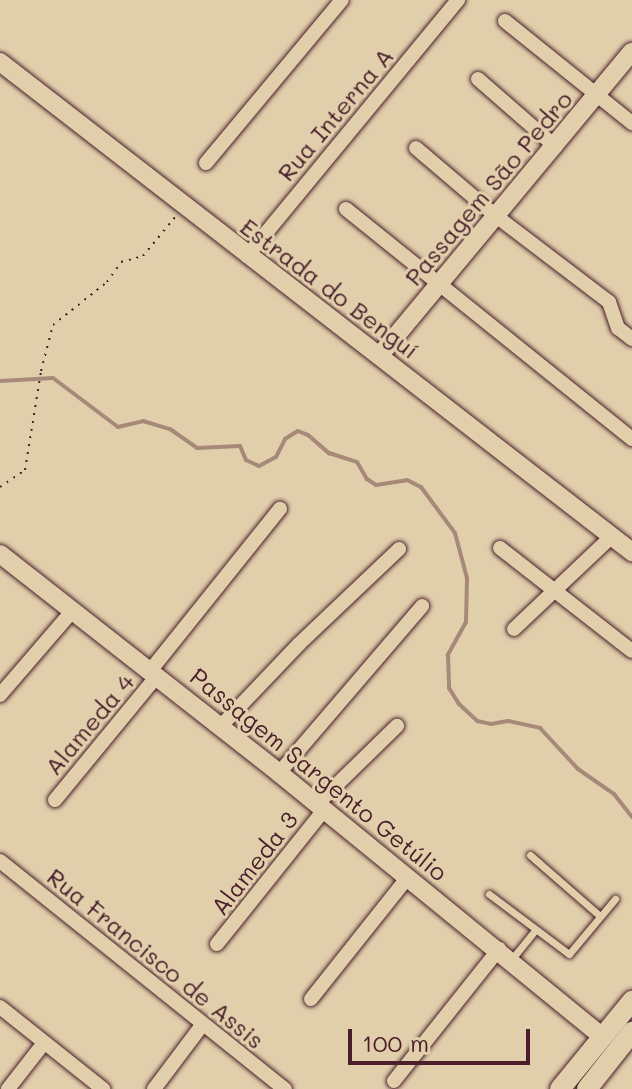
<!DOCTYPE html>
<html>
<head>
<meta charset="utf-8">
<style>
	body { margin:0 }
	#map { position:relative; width:632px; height:1089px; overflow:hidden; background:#e1cfac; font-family:Mali,sans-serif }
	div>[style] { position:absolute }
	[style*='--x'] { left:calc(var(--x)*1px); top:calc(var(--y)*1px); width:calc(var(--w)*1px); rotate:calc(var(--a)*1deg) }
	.stream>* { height:4px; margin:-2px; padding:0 2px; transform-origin:2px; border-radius:2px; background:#a68978 }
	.path>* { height:2px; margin-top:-1px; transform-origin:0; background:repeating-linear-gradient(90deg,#4a1f2b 0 2px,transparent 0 8px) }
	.roads { filter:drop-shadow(0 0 2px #4a1f2b) drop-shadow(0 0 2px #4a1f2b) }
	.service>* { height:7px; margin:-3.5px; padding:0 3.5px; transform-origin:3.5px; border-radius:3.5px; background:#e1cfac }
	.minor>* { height:14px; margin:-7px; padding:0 7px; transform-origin:7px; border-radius:7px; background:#e1cfac }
	.tertiary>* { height:18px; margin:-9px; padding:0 9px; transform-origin:9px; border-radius:9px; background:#e1cfac }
	.secondary>* { height:20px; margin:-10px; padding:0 10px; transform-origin:10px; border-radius:10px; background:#e1cfac }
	span { translate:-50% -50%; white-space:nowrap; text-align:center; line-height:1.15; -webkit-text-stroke:6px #e1cfac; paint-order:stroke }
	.street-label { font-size:24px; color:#4a1f2b }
	.scale { position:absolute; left:348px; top:1029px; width:182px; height:36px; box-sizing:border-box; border:4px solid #4a1f2b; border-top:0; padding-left:10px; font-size:24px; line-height:28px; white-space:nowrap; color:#4a1f2b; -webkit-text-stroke:6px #e1cfac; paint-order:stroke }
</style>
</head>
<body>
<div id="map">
	<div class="stream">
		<i style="--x:0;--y:381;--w:53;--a:-3.2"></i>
		<i style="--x:53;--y:378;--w:81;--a:37"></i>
		<i style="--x:118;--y:427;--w:26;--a:-13"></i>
		<i style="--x:143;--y:421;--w:28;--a:17"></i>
		<i style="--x:170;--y:429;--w:33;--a:35"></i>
		<i style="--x:197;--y:448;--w:43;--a:-2.7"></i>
		<i style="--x:240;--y:446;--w:15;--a:67"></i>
		<i style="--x:246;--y:460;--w:14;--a:25"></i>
		<i style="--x:259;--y:466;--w:19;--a:-28"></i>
		<i style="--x:276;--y:457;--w:20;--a:-63"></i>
		<i style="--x:285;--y:439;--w:15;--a:-32"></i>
		<i style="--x:298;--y:431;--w:11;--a:22"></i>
		<i style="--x:308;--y:435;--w:28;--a:41"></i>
		<i style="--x:329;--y:453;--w:29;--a:18"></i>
		<i style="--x:357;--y:462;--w:20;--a:60"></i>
		<i style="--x:367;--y:479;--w:11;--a:34"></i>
		<i style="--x:376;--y:485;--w:31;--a:-9"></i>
		<i style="--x:407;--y:480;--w:16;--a:27"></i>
		<i style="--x:421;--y:487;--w:57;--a:53.5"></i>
		<i style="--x:455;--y:533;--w:47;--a:75.1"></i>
		<i style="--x:467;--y:578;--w:44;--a:91.3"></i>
		<i style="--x:466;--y:622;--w:38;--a:119"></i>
		<i style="--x:448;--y:655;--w:33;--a:88"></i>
		<i style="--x:449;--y:688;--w:19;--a:58"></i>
		<i style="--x:459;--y:704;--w:25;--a:43"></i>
		<i style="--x:477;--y:721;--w:14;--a:12"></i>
		<i style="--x:491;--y:724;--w:17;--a:-10"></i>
		<i style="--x:508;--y:721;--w:33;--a:12"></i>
		<i style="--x:540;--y:728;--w:56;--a:47.2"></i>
		<i style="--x:578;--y:769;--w:44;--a:34.8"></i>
		<i style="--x:614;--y:794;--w:29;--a:52"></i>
	</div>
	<div class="path">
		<i style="--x:0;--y:487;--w:30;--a:-34"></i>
		<i style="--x:25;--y:470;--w:100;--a:-80.8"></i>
		<i style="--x:41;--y:371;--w:48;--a:-75.4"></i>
		<i style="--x:53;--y:325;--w:69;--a:-38.5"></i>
		<i style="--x:107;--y:282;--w:24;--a:-55"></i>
		<i style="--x:121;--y:262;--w:23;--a:-15"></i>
		<i style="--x:143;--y:256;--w:52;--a:-50.5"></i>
	</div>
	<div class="roads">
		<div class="service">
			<i style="--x:530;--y:855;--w:93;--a:41.1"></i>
			<i style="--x:489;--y:894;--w:100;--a:36.9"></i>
			<i style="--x:569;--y:954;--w:72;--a:-50.1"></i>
			<i style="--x:511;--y:960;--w:38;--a:-51"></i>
		</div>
		<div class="minor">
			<i style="--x:505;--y:21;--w:163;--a:38.8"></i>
			<i style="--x:478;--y:79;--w:103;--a:41.1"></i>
			<i style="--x:416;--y:148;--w:105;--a:40.4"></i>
			<i style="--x:496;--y:216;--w:142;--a:37.3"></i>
			<i style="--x:609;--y:302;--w:28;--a:71"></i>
			<i style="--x:618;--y:328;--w:18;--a:38"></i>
			<i style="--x:206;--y:163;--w:212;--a:-50.2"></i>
			<i style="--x:346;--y:209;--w:367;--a:38.8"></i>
			<i style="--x:247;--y:256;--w:332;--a:-50.5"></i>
			<i style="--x:500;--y:548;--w:167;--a:38"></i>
			<i style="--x:514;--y:629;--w:135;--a:-43.5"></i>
			<i style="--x:150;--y:671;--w:208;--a:-51.3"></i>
			<i style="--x:0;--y:695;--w:112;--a:-49.3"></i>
			<i style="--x:221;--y:726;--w:113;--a:-46.4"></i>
			<i style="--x:299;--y:644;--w:138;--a:-43.5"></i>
			<i style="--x:279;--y:773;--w:220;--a:-49.4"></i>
			<i style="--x:55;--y:800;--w:161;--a:-50.6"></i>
			<i style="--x:317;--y:804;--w:112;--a:-44.3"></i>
			<i style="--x:0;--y:861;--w:365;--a:38.7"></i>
			<i style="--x:217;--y:944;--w:171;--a:-51.4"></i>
			<i style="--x:311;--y:999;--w:156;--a:-51.5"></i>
			<i style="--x:0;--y:1007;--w:132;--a:38.5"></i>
			<i style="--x:394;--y:1081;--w:169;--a:-51.5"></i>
			<i style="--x:8;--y:1089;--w:58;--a:-52"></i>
			<i style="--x:154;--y:1089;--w:81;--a:-53"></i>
		</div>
		<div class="tertiary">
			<i style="--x:0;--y:62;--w:800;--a:37.79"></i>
			<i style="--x:380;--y:355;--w:394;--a:-50.3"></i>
			<i style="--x:0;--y:554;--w:355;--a:38.1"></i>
			<i style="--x:279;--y:773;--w:418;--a:39.2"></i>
		</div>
		<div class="secondary">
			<i style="--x:560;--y:1089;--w:114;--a:-50.7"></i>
			<i style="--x:587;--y:1089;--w:73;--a:-51.7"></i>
		</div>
	</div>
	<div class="street-label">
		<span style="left:335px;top:114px;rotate:-50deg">Rua Interna A</span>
		<span style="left:488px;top:188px;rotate:-50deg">Passagem São Pedro</span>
		<span style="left:330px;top:288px;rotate:37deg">Estrada do Benguí</span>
		<span style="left:89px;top:724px;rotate:-50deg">Alameda 4</span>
		<span style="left:319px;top:774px;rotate:39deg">Passagem Sargento Getúlio</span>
		<span style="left:254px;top:863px;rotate:-52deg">Alameda 3</span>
		<span style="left:156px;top:958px;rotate:39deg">Rua Francisco de Assis</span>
	</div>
	<div class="scale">100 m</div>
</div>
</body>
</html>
